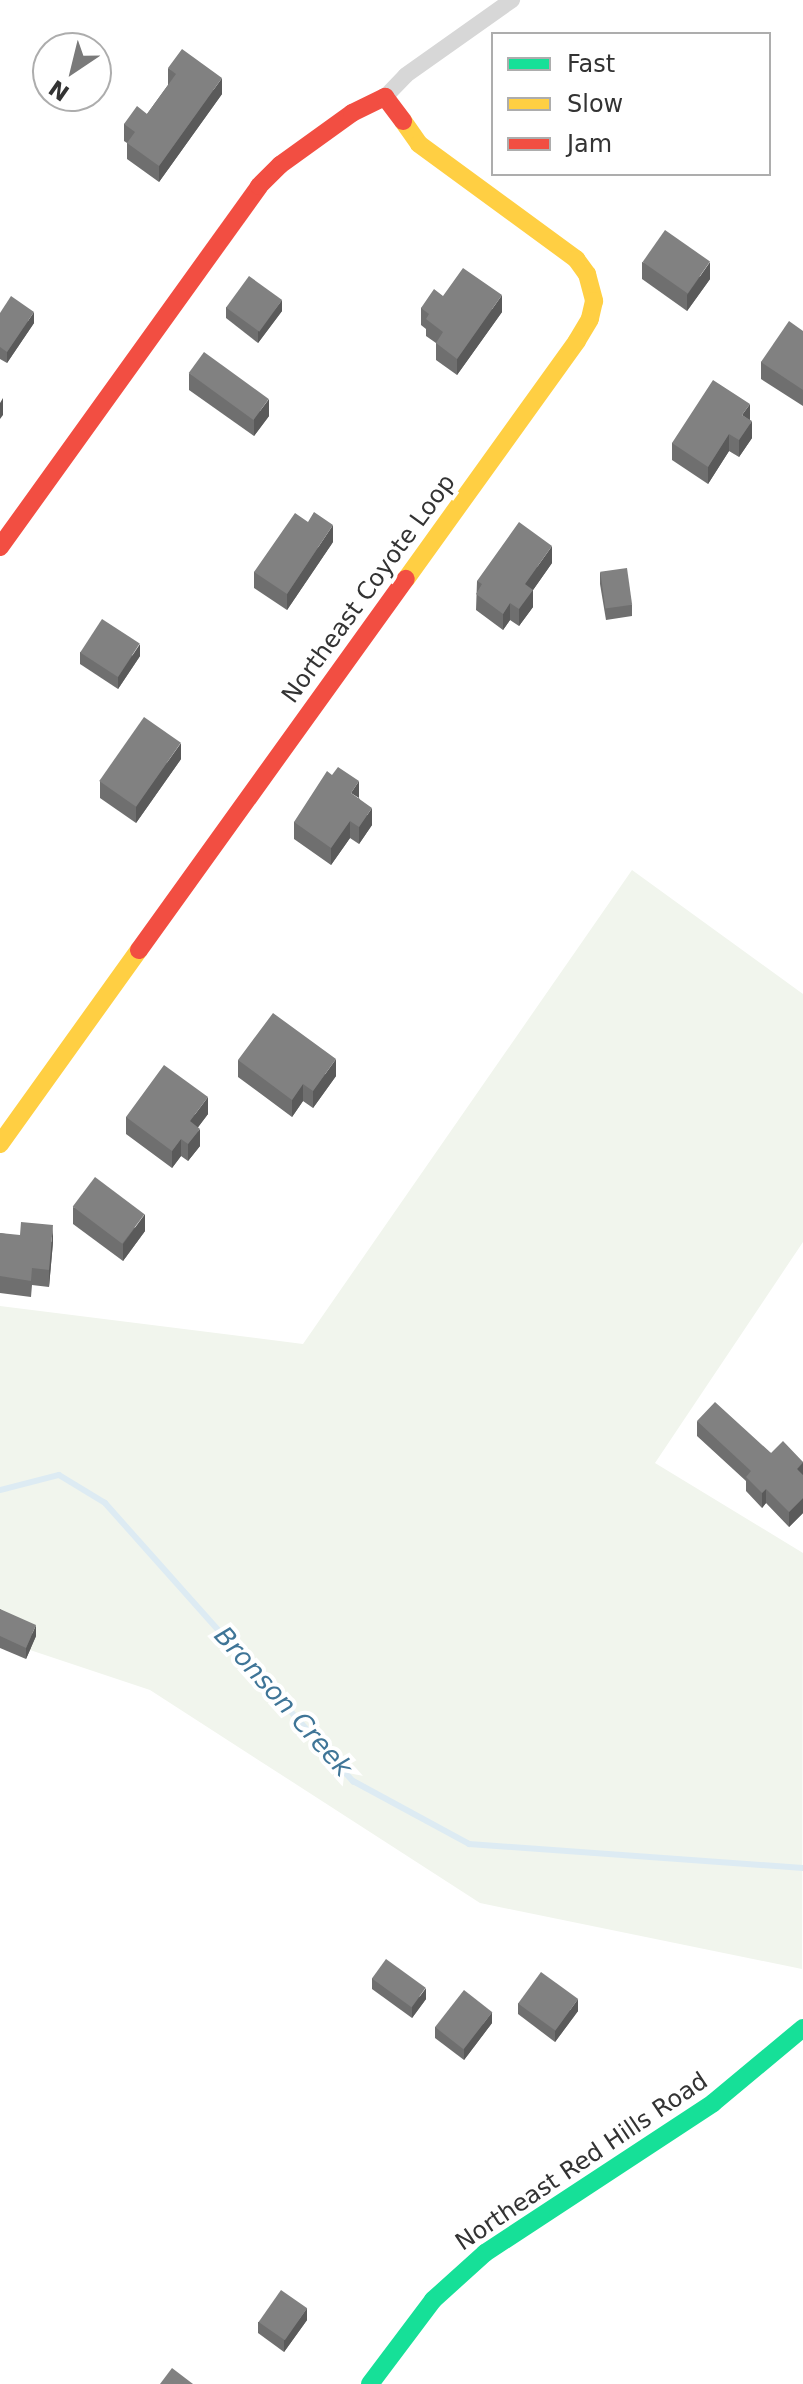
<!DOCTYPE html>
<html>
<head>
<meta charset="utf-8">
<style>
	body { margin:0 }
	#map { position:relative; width:803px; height:2384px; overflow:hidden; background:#fff; font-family:"DejaVu Sans",sans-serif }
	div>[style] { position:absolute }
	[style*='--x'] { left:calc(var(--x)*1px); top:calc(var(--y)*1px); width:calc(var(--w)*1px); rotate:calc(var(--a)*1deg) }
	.green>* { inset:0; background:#f1f5ed }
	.stream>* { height:6px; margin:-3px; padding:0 3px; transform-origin:3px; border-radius:3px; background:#ddebf3 }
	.street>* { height:16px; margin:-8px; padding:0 8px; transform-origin:8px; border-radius:8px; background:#d7d7d7 }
	.fast>* { height:18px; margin:-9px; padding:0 9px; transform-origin:9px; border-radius:9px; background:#16e098 }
	.slow>* { height:18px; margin:-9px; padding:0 9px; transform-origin:9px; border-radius:9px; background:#ffcf43 }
	.jam>* { height:18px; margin:-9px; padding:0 9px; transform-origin:9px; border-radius:9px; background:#f24e42 }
	.wall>* { inset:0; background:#6f6f6f }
	.shaded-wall>* { inset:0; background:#5a5a5a }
	.building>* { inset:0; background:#818181; transform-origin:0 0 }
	span { translate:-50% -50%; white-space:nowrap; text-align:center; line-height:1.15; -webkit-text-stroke:8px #fff; paint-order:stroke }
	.street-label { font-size:24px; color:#333 }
	.water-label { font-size:26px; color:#3f7597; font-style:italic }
	.legend { position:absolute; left:491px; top:32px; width:280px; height:144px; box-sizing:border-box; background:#fff; border:2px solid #adadad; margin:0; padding:10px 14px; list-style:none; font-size:24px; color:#333 }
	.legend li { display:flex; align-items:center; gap:16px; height:40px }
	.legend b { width:40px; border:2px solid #adadad }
	.north { position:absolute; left:32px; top:32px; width:80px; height:80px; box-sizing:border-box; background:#fff; border:2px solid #adadad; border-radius:50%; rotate:215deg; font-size:22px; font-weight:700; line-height:32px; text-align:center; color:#333 }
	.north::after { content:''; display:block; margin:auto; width:28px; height:36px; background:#7a7a7a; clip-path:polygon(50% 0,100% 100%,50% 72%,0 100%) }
</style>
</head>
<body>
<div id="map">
	<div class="green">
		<i style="clip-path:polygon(632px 870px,803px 994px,803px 1242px,655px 1463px,803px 1553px,802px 1969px,480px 1903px,150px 1690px,15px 1645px,0 1646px,0 1306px,303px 1344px)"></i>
	</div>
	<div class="stream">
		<i style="--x:0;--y:1490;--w:61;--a:-14.3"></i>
		<i style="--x:59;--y:1475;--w:54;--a:31.3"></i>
		<i style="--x:105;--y:1503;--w:373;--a:48.3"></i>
		<i style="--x:353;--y:1781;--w:132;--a:28.5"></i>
		<i style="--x:469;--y:1844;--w:335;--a:4.1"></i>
	</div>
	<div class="street">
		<i style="--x:385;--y:97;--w:30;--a:-46"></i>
		<i style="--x:406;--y:75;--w:130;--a:-35.3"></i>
	</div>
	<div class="fast">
		<i style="--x:370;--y:2384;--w:105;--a:-53.1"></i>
		<i style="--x:433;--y:2300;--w:70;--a:-42.1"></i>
		<i style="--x:485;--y:2253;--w:273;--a:-33.3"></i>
		<i style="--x:713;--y:2103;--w:117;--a:-39.8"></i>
	</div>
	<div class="slow">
		<i style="--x:403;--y:121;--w:28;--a:55"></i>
		<i style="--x:419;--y:144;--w:195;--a:36.2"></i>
		<i style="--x:576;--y:259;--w:19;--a:54"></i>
		<i style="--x:587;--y:274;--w:28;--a:75"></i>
		<i style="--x:594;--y:301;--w:18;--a:103"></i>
		<i style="--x:590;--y:319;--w:26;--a:121"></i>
		<i style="--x:577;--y:341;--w:293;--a:125.7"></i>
		<i style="--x:0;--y:1144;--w:239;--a:-54.4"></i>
	</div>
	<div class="jam">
		<i style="--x:0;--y:547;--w:444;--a:-54.3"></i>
		<i style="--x:259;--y:186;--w:30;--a:-45"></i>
		<i style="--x:280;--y:165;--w:89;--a:-35.8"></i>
		<i style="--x:352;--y:113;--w:37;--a:-26"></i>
		<i style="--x:385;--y:97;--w:30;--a:53"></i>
		<i style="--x:139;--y:950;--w:457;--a:-54.3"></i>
	</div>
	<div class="wall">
		<i style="clip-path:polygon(168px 68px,222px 94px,159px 182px,127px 159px,127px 143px,124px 141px,124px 124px,147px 114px,168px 85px)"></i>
		<i style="clip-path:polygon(642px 262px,710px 279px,687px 311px,642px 279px)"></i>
		<i style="clip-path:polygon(443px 296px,502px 312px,457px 375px,436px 360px,436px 343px,426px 336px,426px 329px,421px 325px,421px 308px)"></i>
		<i style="clip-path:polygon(226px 307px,282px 311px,258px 343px,226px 318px)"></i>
		<i style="clip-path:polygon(0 313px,34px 323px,7px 363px,0 359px)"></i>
		<i style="clip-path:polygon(803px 331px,803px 406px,761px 379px,761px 362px)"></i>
		<i style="clip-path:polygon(189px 373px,269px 416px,254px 436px,189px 390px)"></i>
		<i style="clip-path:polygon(750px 420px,752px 438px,739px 457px,729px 451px,708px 484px,672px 460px,672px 443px)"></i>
		<i style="clip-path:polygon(333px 542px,287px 610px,254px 588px,254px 572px)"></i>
		<i style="clip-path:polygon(552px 563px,533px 590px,533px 607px,519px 626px,510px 620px,503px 630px,476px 610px,477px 581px)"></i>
		<i style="clip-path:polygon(600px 572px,632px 605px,632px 616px,606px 620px,600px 584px)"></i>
		<i style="clip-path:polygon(80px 652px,140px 656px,118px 689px,80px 664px)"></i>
		<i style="clip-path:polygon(181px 759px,136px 823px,100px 798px,100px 781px)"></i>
		<i style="clip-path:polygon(359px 798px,372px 825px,359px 844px,350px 838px,331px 865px,294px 839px,294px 822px)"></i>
		<i style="clip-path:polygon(238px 1060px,336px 1076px,313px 1108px,303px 1101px,292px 1117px,238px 1077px)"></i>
		<i style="clip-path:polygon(208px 1114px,198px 1127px,200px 1146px,188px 1161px,181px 1156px,172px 1168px,126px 1134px,126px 1117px)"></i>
		<i style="clip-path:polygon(73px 1207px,145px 1231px,123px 1261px,73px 1224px)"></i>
		<i style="clip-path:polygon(0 1233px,53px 1242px,49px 1287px,32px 1285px,31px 1297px,0 1293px)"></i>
		<i style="clip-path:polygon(697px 1421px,771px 1453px,803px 1462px,803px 1513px,789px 1527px,766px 1503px,762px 1508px,746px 1491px,746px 1481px,697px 1436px)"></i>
		<i style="clip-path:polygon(0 1609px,36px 1636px,26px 1659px,0 1648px)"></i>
		<i style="clip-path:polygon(372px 1978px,426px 1999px,412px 2018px,372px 1989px)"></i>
		<i style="clip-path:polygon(518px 2003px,578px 2011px,555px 2042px,518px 2014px)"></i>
		<i style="clip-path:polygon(492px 2023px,464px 2060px,435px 2038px,435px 2027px)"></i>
		<i style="clip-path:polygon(307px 2320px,284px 2352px,258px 2333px,258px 2322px)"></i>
	</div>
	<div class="shaded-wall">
		<i style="clip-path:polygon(222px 78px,222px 94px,159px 182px,159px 166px)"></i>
		<i style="clip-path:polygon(710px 262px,710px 279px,687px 311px,687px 295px)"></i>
		<i style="clip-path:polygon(502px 295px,502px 312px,457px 375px,457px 359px)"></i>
		<i style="clip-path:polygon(282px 300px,282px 311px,258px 343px,258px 331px)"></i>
		<i style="clip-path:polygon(34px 312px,34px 323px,7px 363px,7px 352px)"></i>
		<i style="clip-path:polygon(3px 398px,3px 415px,0 419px,0 403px)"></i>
		<i style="clip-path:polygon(269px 399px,269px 416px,254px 436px,254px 419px)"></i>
		<i style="clip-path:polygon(750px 404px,750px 421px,742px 415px)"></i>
		<i style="clip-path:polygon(752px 421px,752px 438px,739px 457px,739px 440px)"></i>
		<i style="clip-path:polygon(729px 434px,729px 451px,708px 484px,708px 467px)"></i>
		<i style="clip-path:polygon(333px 525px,333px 542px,287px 610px,287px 594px)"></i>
		<i style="clip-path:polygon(552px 546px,552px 563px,533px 590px,533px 607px,519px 626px,519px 609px,525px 584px)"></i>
		<i style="clip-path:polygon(510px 603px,510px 620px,503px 630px,503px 614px)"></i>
		<i style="clip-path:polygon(140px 644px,140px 656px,118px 689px,118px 677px)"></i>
		<i style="clip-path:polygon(181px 743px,181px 759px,136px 823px,136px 806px)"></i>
		<i style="clip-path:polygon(359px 781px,359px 798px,351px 793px)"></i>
		<i style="clip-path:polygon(372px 808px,372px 825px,359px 844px,359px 827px)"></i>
		<i style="clip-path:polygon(350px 821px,350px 838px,331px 865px,331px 848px)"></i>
		<i style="clip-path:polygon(336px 1059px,336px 1076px,313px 1108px,313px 1091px)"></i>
		<i style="clip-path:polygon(303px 1084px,303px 1101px,292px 1117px,292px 1100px)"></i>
		<i style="clip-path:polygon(208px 1097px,208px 1114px,190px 1138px,190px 1121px)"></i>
		<i style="clip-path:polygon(200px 1129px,200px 1146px,188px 1161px,188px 1144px)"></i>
		<i style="clip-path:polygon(181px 1139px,181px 1156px,172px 1168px,172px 1151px)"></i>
		<i style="clip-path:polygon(145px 1214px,145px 1231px,123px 1261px,123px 1244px)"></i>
		<i style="clip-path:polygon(53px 1225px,53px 1242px,49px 1287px,49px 1270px)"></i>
		<i style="clip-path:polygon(803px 1463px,803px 1478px,797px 1469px)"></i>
		<i style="clip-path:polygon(766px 1489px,766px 1503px,762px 1508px,762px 1493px)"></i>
		<i style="clip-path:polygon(803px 1498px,803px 1513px,789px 1527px,789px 1512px)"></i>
		<i style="clip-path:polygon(36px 1625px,36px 1636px,26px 1659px,26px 1648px)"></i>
		<i style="clip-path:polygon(426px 1988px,426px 1999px,412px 2018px,412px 2007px)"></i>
		<i style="clip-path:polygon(578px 1999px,578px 2011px,555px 2042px,555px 2031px)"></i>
		<i style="clip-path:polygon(492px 2012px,492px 2023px,464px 2060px,464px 2049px)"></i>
		<i style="clip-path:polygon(307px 2308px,307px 2320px,284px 2352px,284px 2340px)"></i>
	</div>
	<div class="building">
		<i style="clip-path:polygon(182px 49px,222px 78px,159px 166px,127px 143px,135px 132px,124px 124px,137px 106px,147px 114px,176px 74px,168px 68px)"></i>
		<i style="left:665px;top:230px;width:55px;height:39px;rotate:35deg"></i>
		<i style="clip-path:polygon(463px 268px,502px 295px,457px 359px,436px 343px,443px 332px,426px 319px,429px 314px,421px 308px,434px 289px,443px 296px)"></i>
		<i style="left:249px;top:276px;width:41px;height:39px;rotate:36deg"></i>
		<i style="clip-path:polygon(11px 296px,34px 312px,7px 352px,0 347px,0 313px)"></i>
		<i style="clip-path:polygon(789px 321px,803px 331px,803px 390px,761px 362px)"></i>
		<i style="left:204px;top:352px;width:80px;height:26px;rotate:36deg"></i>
		<i style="clip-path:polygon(713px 380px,750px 404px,742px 415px,752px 421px,739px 440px,729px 434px,708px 467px,672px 443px)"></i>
		<i style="clip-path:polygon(314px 512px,333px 525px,287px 594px,254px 572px,295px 513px,308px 522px)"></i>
		<i style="clip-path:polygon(519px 522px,552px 546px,525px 584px,533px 590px,519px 609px,510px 603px,503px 614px,476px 594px,482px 584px,477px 581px)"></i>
		<i style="left:627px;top:568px;width:37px;height:27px;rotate:82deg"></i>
		<i style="left:102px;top:619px;width:45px;height:40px;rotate:33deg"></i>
		<i style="left:144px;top:717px;width:45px;height:78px;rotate:35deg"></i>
		<i style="clip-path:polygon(338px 767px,359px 781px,351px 793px,372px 808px,359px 827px,350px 821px,331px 848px,294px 822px,327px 771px,332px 775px)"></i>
		<i style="clip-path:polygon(273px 1013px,336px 1059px,313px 1091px,303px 1084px,292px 1100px,238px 1060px)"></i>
		<i style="clip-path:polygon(164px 1065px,208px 1097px,190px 1121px,200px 1129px,188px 1144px,181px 1139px,172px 1151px,126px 1117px)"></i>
		<i style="left:95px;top:1177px;width:62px;height:37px;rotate:37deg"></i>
		<i style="clip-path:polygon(21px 1222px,53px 1225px,49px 1270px,32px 1268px,31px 1281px,0 1276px,0 1233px,20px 1235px)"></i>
		<i style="clip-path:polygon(715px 1402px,771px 1453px,783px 1441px,803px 1462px,797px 1469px,803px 1475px,803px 1498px,789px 1512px,766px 1489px,762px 1493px,746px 1477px,751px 1471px,697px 1421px)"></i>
		<i style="clip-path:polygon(0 1609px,36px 1625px,26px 1648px,0 1636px)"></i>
		<i style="left:386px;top:1959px;width:49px;height:24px;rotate:36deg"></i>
		<i style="left:541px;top:1972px;width:46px;height:39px;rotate:36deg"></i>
		<i style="left:464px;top:1990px;width:36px;height:47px;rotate:38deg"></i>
		<i style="left:281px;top:2290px;width:32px;height:39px;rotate:35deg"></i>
		<i style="clip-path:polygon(172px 2368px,193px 2384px,160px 2384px)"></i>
	</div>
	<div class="street-label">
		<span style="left:369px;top:589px;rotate:-54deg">Northeast Coyote Loop</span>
		<span style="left:582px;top:2162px;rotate:-34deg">Northeast Red Hills Road</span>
	</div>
	<div class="water-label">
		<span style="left:283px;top:1702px;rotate:48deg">Bronson Creek</span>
	</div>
	<ul class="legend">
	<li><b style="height:10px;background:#16e098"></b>Fast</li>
	<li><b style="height:10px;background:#ffcf43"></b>Slow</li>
	<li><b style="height:10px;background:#f24e42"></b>Jam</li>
	</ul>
	<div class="north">N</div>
</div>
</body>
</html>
